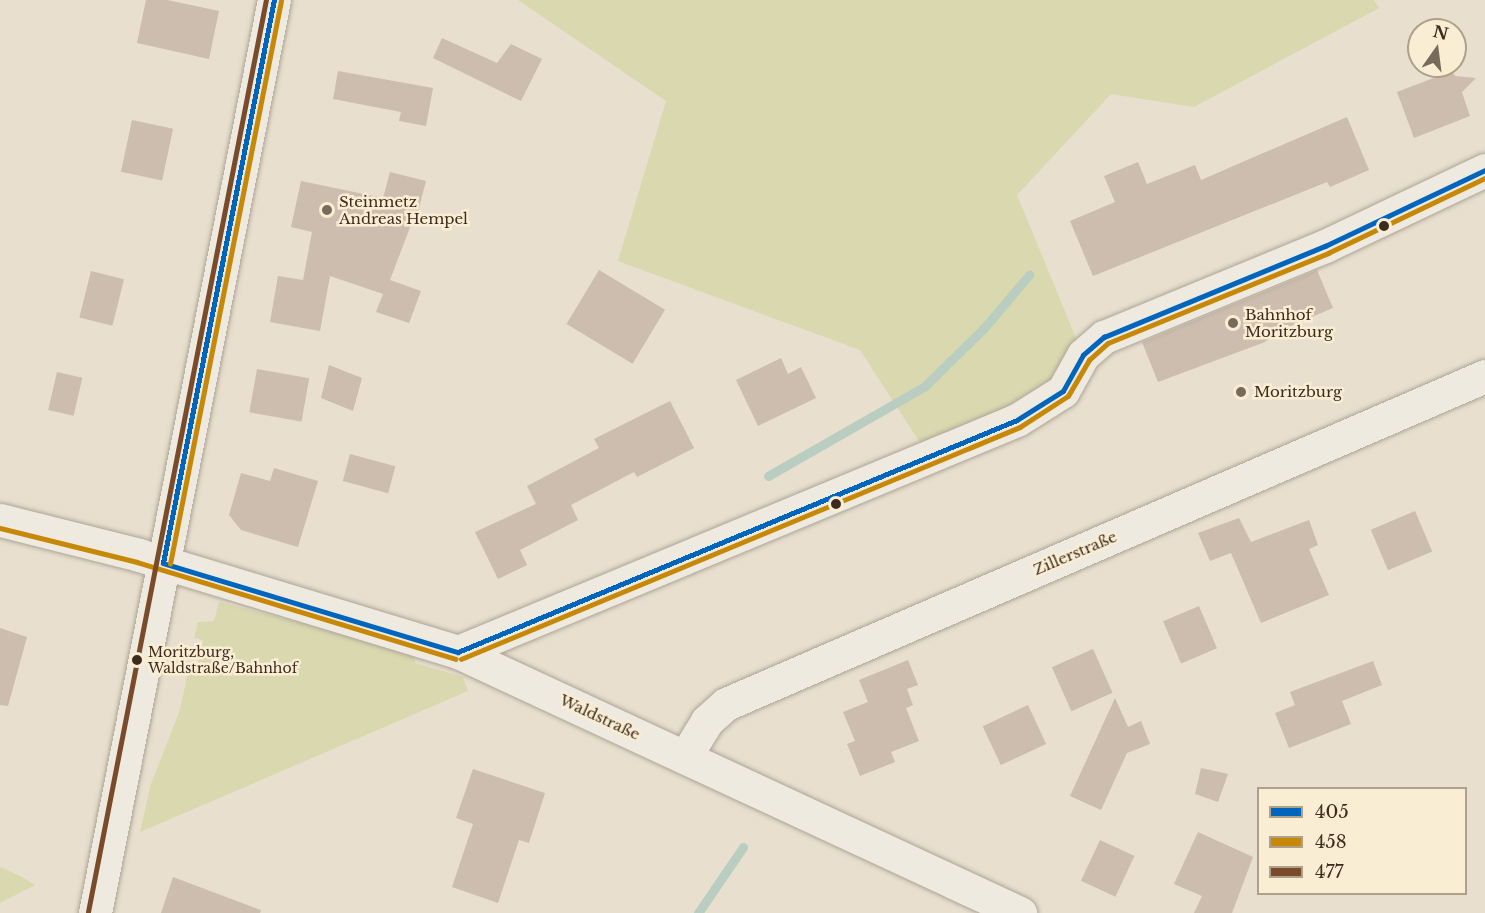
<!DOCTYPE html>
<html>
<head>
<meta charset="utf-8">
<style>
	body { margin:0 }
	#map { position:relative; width:1485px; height:913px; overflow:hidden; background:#e8dfce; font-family:"Libre Baskerville",serif }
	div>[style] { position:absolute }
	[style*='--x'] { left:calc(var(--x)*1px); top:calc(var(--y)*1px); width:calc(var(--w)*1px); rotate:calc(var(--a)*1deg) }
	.green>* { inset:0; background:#d9d8af }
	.stream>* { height:9px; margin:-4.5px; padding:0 4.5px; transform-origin:4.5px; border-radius:4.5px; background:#b9cdc1 }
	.building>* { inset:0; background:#ccbdae; transform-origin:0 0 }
	.roads { filter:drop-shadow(0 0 2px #ada496) drop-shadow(0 0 2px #ada496) }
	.street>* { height:33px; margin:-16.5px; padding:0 16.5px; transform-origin:16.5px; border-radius:16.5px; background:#efeae0 }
	.secondary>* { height:33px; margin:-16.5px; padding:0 16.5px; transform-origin:16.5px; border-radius:16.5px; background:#efeae0 }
	.bus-1>* { height:4.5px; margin:-2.25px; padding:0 2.25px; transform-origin:2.25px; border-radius:2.25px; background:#0065bd }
	.bus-2>* { height:4.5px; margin:-2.25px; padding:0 2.25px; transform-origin:2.25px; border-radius:2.25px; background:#c88807 }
	.bus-3>* { height:4.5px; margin:-2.25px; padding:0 2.25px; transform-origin:2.25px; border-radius:2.25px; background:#7a4b2a }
	.dots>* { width:16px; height:16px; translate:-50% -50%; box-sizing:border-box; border:3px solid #f9edd3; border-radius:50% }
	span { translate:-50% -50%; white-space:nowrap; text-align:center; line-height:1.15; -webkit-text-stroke:5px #f9edd3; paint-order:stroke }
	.bus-label { font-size:14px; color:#3d2c1d }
	.left { translate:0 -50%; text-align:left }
	.poi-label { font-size:15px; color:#3d2c1d }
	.street-label { font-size:15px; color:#3d2c1d }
	.legend { position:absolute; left:1257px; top:787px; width:210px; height:108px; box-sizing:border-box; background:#f9edd3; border:2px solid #aea08a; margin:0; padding:8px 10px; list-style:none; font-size:18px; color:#3d2c1d }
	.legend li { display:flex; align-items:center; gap:12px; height:30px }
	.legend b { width:30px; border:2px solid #aea08a }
	.north { position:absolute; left:1407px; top:18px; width:60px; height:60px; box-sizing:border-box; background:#f9edd3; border:2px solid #aea08a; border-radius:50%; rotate:14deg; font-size:16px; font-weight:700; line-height:24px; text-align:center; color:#3d2c1d }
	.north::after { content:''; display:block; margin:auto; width:21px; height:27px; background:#796b5b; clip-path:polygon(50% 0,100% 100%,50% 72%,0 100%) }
</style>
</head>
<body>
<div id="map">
	<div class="green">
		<i style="clip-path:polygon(518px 0,1374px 0,1379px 8px,1194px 107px,1111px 94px,1017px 195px,1083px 355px,1063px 391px,928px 455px,860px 350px,618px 261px,666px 101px)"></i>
		<i style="clip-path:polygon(219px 602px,414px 652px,415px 663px,463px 677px,468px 691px,140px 832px,151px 784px,180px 710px,190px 663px,198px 664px,203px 640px,194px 638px,198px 622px,214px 621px)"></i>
		<i style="clip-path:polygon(0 867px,20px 876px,35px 885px,0 903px)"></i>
	</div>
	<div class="stream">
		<i style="--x:768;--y:476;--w:181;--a:-29.8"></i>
		<i style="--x:925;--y:386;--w:83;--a:-44.5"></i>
		<i style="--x:984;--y:328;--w:70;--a:-49.7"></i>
		<i style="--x:698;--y:913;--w:80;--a:-55.7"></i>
	</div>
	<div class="building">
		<i style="clip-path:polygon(146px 0,167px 0,219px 11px,209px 59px,137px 43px)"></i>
		<i style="clip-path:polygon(442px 38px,497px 63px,511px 44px,542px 59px,521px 101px,433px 58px)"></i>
		<i style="clip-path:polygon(338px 71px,433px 88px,426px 126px,399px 121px,401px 112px,333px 99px)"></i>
		<i style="clip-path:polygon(1452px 71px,1455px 76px,1476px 78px,1462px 92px,1470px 116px,1414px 138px,1397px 92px)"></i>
		<i style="clip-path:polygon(1347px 117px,1369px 170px,1330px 187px,1327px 182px,1093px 276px,1070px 221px,1115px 202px,1104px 176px,1138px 162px,1147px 184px,1195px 165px,1201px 180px)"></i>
		<i style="left:132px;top:120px;width:42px;height:53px;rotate:12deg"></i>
		<i style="clip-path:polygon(390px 172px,426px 181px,415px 223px,412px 222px,390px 280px,421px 291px,409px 323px,376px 312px,383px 294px,330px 276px,320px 331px,270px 322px,278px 276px,303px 280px,312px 232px,291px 227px,301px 181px,383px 198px)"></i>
		<i style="left:599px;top:270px;width:77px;height:63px;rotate:31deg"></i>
		<i style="clip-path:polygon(1317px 270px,1333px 308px,1276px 332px,1265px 342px,1158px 382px,1142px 342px)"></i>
		<i style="left:91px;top:271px;width:34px;height:48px;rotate:14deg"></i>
		<i style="clip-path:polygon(781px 358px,788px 374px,801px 367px,816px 398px,758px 426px,736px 380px)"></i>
		<i style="clip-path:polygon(329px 365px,362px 378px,353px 411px,321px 398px)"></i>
		<i style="left:257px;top:369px;width:53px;height:44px;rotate:10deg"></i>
		<i style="left:57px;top:372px;width:26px;height:39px;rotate:13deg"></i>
		<i style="clip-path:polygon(670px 401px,694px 448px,637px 477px,634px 472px,571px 505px,578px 520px,520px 550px,527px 565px,498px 579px,475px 532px,536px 504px,527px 486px,599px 448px,594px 439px)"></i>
		<i style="left:350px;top:454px;width:47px;height:28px;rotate:15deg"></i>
		<i style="clip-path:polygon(274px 468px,318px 481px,298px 547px,241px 530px,229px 515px,241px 473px,270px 481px)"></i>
		<i style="left:1415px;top:511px;width:44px;height:48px;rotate:67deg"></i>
		<i style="clip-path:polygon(1239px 518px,1251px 542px,1309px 520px,1318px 545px,1309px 549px,1329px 595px,1261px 623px,1231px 553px,1210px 561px,1198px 533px)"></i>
		<i style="left:1199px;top:606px;width:46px;height:39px;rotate:67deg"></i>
		<i style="clip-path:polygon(0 628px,27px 637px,8px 706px,0 705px)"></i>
		<i style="left:1093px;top:649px;width:48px;height:45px;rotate:66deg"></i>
		<i style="clip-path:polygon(908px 660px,918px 685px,907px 689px,913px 705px,906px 708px,919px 741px,891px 752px,895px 762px,860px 776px,847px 744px,855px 741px,843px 712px,868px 702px,859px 680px)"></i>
		<i style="clip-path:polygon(1373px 661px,1382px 685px,1342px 701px,1351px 724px,1289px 748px,1275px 713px,1295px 705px,1290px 692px)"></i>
		<i style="clip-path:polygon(1115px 698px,1128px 727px,1141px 721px,1150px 744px,1127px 753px,1101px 810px,1070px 796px)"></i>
		<i style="left:1028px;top:705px;width:43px;height:50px;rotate:65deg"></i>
		<i style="clip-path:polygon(1201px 768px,1228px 774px,1218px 802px,1195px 794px)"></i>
		<i style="clip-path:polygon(473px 769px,545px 793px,529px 843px,519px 840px,498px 903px,452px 887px,473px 824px,456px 818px)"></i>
		<i style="clip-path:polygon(1198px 832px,1253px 857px,1232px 913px,1194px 913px,1202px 896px,1174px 884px)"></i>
		<i style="left:1100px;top:840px;width:38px;height:45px;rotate:25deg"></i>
		<i style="clip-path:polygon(173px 877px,261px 910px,260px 913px,161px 913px)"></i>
	</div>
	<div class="roads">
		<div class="street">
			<i style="--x:0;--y:520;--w:143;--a:14.1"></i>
			<i style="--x:139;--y:555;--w:333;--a:16.9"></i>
			<i style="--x:458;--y:652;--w:620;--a:24.91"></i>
			<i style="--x:458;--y:652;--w:605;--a:-22.54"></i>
			<i style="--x:1017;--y:420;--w:54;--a:-32.2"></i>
			<i style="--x:1063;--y:391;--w:41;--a:-60.9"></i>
			<i style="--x:1083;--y:355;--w:28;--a:-41"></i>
			<i style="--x:1104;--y:337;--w:239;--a:-22.4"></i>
			<i style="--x:1325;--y:246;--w:177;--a:-25.4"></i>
			<i style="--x:685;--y:757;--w:42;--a:-58.6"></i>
			<i style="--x:707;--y:721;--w:25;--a:-42"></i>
			<i style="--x:726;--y:704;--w:827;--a:-23.37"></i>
		</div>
		<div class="secondary">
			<i style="--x:95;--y:913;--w:930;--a:-78.91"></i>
		</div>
	</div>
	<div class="bus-1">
		<i style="--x:163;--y:563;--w:574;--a:-78.85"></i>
		<i style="--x:163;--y:563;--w:308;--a:16.8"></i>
		<i style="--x:458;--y:652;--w:605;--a:-22.54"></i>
		<i style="--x:1017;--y:420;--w:54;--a:-32.2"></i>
		<i style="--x:1063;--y:391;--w:41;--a:-60.9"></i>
		<i style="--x:1083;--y:355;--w:28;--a:-41"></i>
		<i style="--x:1104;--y:337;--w:239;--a:-22.4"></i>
		<i style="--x:1325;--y:246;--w:177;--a:-25.4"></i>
	</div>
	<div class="bus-2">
		<i style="--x:0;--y:528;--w:141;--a:13.9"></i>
		<i style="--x:137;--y:562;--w:333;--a:16.9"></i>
		<i style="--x:170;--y:564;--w:574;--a:-78.85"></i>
		<i style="--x:461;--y:659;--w:605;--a:-22.54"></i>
		<i style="--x:1020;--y:427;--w:57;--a:-32.9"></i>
		<i style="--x:1068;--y:396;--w:42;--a:-59.7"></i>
		<i style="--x:1089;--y:360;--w:25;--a:-42"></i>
		<i style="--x:1108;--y:343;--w:238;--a:-22.2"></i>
		<i style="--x:1328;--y:253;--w:174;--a:-25.5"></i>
	</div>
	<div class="bus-3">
		<i style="--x:88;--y:912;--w:929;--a:-78.96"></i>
	</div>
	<div class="dots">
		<i style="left:327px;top:210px;background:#796b5b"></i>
		<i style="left:1384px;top:226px;background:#3d2c1d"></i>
		<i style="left:1233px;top:323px;background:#796b5b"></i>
		<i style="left:1241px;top:392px;background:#796b5b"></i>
		<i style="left:836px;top:504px;background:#3d2c1d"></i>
		<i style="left:137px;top:660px;background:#3d2c1d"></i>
	</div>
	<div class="bus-label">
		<span class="left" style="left:148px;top:660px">Moritzburg,<br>Waldstraße/Bahnhof</span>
	</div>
	<div class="poi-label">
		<span class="left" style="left:339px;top:210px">Steinmetz<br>Andreas Hempel</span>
		<span class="left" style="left:1245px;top:323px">Bahnhof<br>Moritzburg</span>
		<span class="left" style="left:1254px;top:392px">Moritzburg</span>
	</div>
	<div class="street-label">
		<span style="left:1075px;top:553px;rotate:-23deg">Zillerstraße</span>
		<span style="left:600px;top:717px;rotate:25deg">Waldstraße</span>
	</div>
	<ul class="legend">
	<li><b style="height:8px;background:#0065bd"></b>405</li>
	<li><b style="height:8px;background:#c88807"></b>458</li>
	<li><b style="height:8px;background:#7a4b2a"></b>477</li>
	</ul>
	<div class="north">N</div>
</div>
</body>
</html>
